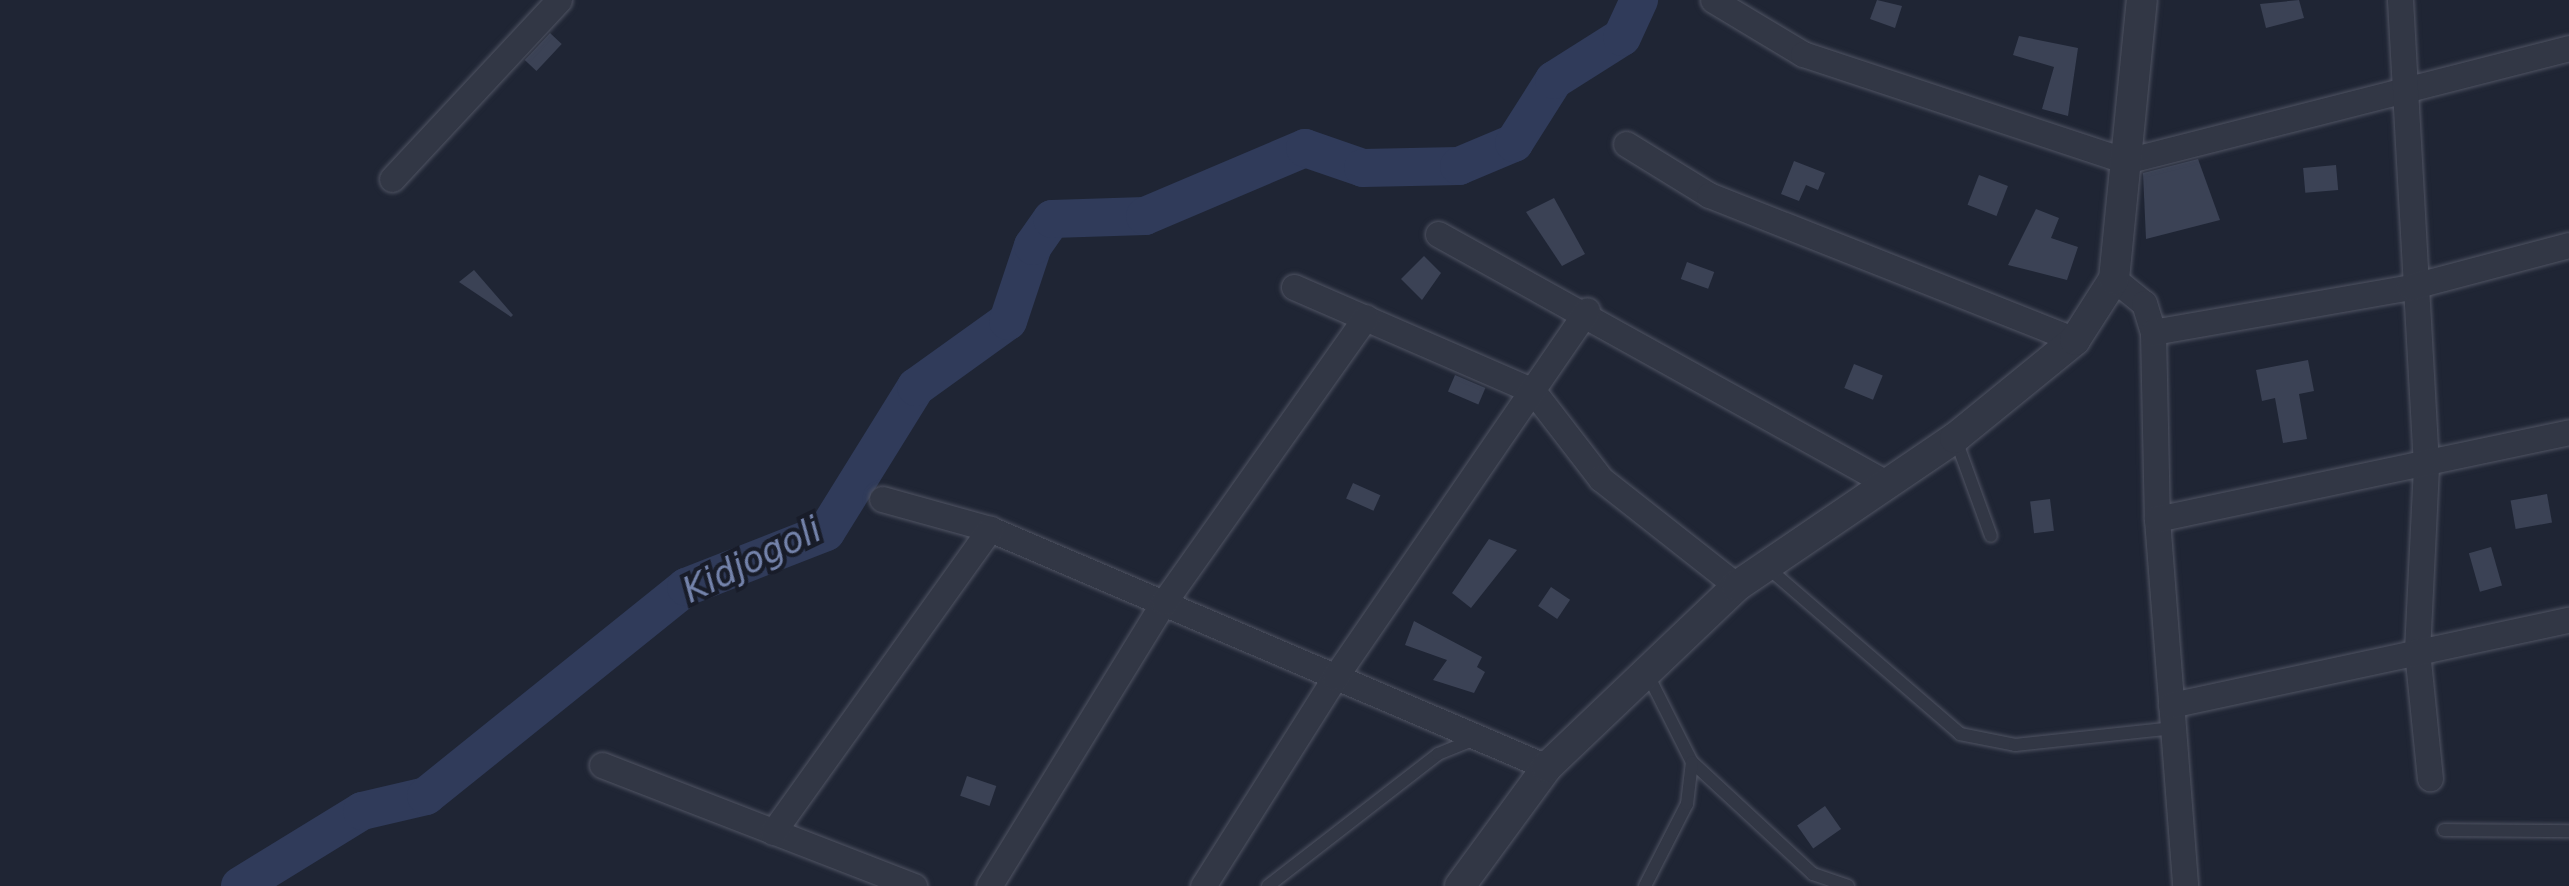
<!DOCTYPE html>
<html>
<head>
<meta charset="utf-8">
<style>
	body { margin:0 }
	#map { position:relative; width:2569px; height:886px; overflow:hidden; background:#1f2534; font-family:"DejaVu Sans",sans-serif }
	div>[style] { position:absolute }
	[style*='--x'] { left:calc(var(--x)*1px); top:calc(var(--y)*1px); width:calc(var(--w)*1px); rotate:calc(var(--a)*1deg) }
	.river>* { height:38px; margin:-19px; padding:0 19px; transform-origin:19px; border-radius:19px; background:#303b5a }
	.building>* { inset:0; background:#3b4255; transform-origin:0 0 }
	.roads { filter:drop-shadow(0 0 2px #505463) drop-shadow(0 0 2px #505463) }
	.service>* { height:12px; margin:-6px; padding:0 6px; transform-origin:6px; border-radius:6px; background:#323745 }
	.minor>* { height:25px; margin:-12.5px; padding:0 12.5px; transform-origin:12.5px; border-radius:12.5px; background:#323745 }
	.tertiary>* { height:30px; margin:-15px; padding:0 15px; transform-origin:15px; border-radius:15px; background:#323745 }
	span { translate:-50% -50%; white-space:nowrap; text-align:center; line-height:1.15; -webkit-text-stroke:8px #181c29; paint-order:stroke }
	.water-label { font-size:35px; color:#7483ab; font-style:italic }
</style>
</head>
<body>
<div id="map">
	<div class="river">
		<i style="--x:240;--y:886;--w:143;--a:-31.6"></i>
		<i style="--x:362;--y:811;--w:66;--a:-13.2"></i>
		<i style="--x:426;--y:796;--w:334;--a:-38.8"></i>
		<i style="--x:686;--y:587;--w:150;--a:-21.4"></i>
		<i style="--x:826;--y:532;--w:171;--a:-58.2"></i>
		<i style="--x:916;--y:387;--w:113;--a:-35.7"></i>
		<i style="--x:1008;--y:321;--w:79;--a:-71.6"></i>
		<i style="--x:1033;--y:246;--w:33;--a:-55"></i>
		<i style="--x:1052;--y:219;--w:93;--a:-1.8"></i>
		<i style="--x:1145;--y:216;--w:174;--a:-23"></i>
		<i style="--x:1305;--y:148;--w:61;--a:19"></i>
		<i style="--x:1363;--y:168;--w:96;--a:-1.2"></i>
		<i style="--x:1459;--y:166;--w:60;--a:-22.7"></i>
		<i style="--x:1514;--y:143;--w:75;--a:-57.6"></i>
		<i style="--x:1554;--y:80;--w:80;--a:-32.3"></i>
		<i style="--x:1622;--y:37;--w:41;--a:-65.3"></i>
	</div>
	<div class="building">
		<i style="clip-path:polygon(1877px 0,1902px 6px,1895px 28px,1870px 19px)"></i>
		<i style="clip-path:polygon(2299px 0,2304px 18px,2266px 28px,2260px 4px)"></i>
		<i style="left:550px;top:33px;width:16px;height:37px;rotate:43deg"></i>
		<i style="clip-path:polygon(2019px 36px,2078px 48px,2068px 116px,2042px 109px,2054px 67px,2013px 55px)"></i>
		<i style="clip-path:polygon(2198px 159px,2220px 220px,2146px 239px,2143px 173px)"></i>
		<i style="clip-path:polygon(1794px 161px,1825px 173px,1818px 190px,1806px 185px,1799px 201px,1781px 194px)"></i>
		<i style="left:2336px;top:165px;width:25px;height:33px;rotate:85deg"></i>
		<i style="left:1979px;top:175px;width:31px;height:32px;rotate:21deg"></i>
		<i style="clip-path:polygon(1554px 198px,1585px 254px,1562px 266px,1526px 212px)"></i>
		<i style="clip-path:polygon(2036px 209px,2059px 218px,2051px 238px,2078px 247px,2067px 280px,2008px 265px)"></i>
		<i style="clip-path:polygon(1424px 256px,1441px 273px,1422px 300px,1401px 279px)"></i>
		<i style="left:1687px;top:262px;width:29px;height:18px;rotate:20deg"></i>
		<i style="clip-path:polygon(474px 270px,513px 315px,511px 317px,459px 282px)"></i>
		<i style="clip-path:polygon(2308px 360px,2314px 391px,2299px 394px,2307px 439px,2283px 443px,2275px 398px,2262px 401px,2256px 370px)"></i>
		<i style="left:1854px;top:364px;width:31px;height:26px;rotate:22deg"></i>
		<i style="left:1455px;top:375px;width:33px;height:18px;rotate:23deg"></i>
		<i style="left:1353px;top:483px;width:30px;height:17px;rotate:24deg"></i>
		<i style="left:2547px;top:494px;width:29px;height:37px;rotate:80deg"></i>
		<i style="left:2050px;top:499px;width:32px;height:20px;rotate:83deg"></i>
		<i style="clip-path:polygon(1489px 539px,1517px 550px,1471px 608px,1452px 593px)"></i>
		<i style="left:2491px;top:547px;width:40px;height:23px;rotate:74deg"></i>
		<i style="left:1551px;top:587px;width:23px;height:23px;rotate:34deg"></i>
		<i style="clip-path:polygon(1414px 621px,1482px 657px,1477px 667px,1485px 672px,1474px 693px,1433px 680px,1447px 660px,1405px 645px)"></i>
		<i style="left:967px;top:776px;width:31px;height:21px;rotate:19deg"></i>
		<i style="left:1825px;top:806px;width:28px;height:34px;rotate:55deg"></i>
	</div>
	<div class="roads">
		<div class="service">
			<i style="--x:1956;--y:440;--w:102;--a:70"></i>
			<i style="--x:1768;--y:568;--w:254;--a:40.8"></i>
			<i style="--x:1960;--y:734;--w:56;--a:11.3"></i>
			<i style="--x:2015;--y:745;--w:160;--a:-6.1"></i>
			<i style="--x:1648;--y:675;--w:97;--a:63.2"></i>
			<i style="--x:1692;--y:762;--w:165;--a:42.8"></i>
			<i style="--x:1813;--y:874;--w:37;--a:19"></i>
			<i style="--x:2444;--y:830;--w:125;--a:0.5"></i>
			<i style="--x:1268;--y:886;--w:215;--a:-37.8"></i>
			<i style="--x:1438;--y:754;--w:40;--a:-22"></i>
			<i style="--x:1645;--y:886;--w:92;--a:-62.9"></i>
			<i style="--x:1687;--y:804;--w:42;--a:-83.2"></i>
		</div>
		<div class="minor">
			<i style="--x:1713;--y:0;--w:105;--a:31"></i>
			<i style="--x:1803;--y:54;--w:340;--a:18.3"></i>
			<i style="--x:2126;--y:161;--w:457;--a:-14.3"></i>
			<i style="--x:2400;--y:0;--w:468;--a:86.8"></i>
			<i style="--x:2426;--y:467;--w:184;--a:92.8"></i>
			<i style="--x:2417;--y:651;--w:128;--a:84.2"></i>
			<i style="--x:1626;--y:144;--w:97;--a:31.6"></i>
			<i style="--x:1709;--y:195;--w:394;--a:21.6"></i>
			<i style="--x:392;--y:179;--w:245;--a:-47"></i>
			<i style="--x:1438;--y:234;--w:515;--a:29.05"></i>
			<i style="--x:2114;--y:279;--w:38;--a:39"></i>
			<i style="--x:2144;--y:303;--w:30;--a:73"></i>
			<i style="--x:2153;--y:332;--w:187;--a:88.8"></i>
			<i style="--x:2157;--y:519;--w:368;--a:85.6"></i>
			<i style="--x:1294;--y:287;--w:261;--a:23.5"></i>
			<i style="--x:1533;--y:391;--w:111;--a:52.3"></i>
			<i style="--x:1601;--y:479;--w:173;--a:38.2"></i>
			<i style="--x:2153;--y:332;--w:261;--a:-9.9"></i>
			<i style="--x:2410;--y:287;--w:164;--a:-14.8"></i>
			<i style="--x:882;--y:499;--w:112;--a:15.5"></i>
			<i style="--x:990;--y:529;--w:606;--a:23.14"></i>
			<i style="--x:2157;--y:519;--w:421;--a:-11.9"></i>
			<i style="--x:2171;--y:705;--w:407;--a:-12.1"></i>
			<i style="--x:602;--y:765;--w:335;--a:21.2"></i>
			<i style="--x:773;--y:832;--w:373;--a:-54.4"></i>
			<i style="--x:989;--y:886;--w:334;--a:-58.4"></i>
			<i style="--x:1164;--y:602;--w:349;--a:-54.7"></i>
			<i style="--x:1203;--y:886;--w:247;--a:-57.7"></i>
			<i style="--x:1335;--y:677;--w:445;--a:-55.5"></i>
		</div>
		<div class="tertiary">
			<i style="--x:1460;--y:886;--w:147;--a:-53.8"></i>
			<i style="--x:1547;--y:767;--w:262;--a:-43.6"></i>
			<i style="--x:1737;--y:586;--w:263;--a:-34.2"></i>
			<i style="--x:1955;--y:438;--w:155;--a:-39.2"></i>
			<i style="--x:2075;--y:340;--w:72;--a:-57.4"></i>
			<i style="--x:2114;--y:279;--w:280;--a:-84.3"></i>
		</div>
	</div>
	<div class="water-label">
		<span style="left:752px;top:560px;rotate:-26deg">Kidjogoli</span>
	</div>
</div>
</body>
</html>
